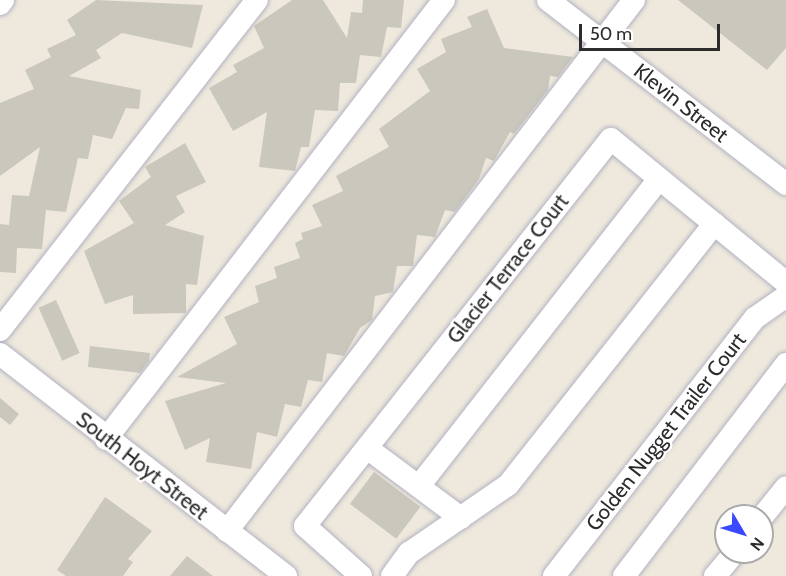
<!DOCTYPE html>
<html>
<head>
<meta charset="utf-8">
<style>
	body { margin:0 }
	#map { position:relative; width:786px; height:576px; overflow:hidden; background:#efe9dd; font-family:Cabin,sans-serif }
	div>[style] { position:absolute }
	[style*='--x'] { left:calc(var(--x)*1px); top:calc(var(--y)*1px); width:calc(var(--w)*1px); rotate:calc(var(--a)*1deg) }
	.building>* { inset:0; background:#cac7bc; transform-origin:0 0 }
	.roads { filter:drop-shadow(0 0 2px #b1b2c1) drop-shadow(0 0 2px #b1b2c1) }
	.minor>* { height:22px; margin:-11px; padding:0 11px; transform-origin:11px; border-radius:11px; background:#fff }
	span { translate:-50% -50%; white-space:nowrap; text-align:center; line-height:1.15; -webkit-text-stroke:4.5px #fff; paint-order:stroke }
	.street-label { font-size:21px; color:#2c2c2c }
	.north { position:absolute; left:714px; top:504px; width:60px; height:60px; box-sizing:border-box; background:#fff; border:2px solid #ababab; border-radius:50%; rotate:128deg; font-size:16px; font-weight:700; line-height:24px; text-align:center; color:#2c2c2c }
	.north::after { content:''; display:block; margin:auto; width:21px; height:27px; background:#3a49ff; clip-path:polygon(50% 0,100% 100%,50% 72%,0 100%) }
	.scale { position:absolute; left:579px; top:24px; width:141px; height:27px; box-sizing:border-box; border:3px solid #2c2c2c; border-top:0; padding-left:8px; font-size:18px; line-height:21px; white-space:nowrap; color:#2c2c2c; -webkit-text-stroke:4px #fff; paint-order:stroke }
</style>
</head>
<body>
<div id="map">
	<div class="building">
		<i style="clip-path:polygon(96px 0,203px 5px,192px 48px,122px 33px,96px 50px,101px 58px,69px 76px,141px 90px,139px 109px,126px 108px,112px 139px,93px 135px,88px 159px,78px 158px,66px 212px,46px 210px,42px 249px,17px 248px,16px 273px,0 272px,0 224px,9px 225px,12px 195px,29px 196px,40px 147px,0 176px,0 103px,34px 89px,25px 70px,51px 57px,47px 49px,76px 35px,67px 20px)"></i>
		<i style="clip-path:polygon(292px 0,323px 0,347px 38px,351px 12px,362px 13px,363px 0,404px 0,401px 28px,387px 27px,381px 57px,360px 55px,356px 83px,340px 83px,338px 111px,315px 110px,309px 147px,301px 147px,295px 171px,259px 167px,267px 112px,233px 131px,209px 88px,237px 72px,233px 65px,264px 48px,254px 26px)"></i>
		<i style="clip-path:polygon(678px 0,786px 0,786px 48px,767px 70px)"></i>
		<i style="clip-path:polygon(487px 9px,504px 48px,573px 57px,558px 77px,550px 76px,548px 90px,514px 134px,510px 132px,494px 161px,486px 158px,479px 179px,455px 212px,445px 210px,435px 237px,417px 235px,413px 266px,397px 266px,393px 292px,375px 296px,372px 320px,360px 328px,344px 356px,327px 353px,322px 382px,308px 380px,301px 407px,285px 404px,277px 437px,257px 432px,251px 469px,206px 462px,210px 438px,185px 450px,165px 401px,226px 383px,177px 377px,237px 344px,224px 317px,259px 302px,255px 286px,277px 278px,274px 267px,300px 258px,295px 243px,303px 239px,301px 233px,322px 226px,312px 205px,343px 191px,336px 176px,389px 147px,379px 129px,430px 91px,417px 69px,446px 52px,441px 39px,472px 27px,467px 17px)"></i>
		<i style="clip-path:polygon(185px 143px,206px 182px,176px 196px,185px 212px,165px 225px,204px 236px,197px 285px,186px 284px,186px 313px,133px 314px,133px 295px,105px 304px,84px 251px,134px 223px,119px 201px,151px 177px,145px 167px)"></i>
		<i style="left:56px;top:300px;width:58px;height:19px;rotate:66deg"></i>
		<i style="clip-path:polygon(90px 346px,150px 353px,149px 361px,140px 373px,88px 367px)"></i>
		<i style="clip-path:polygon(0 398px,19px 414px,10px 425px,0 417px)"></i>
		<i style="left:374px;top:472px;width:58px;height:40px;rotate:37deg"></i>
		<i style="clip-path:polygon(105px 497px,152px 531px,128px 559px,133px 562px,123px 576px,66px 576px,57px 570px)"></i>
		<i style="clip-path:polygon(187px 556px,213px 576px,170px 576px)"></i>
	</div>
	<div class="roads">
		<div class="minor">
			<i style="--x:548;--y:0;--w:301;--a:37.7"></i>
			<i style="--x:0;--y:4;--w:5;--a:-53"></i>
			<i style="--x:0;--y:330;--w:418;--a:-52.1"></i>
			<i style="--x:0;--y:354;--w:362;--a:37.8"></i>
			<i style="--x:106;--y:439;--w:554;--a:-52.41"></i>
			<i style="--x:367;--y:448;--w:117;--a:36.7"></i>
			<i style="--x:419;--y:486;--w:390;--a:-52"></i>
			<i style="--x:762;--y:517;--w:38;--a:-51"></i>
			<i style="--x:227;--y:531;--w:669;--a:-52.53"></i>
			<i style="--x:361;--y:576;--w:75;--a:-138.2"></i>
			<i style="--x:305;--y:526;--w:493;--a:-51.7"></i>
			<i style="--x:611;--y:139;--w:227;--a:39.4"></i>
			<i style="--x:392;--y:576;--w:29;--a:-54"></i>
			<i style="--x:409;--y:553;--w:120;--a:-34.5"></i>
			<i style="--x:508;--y:485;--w:333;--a:-51.7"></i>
			<i style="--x:554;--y:576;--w:327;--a:-52.1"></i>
			<i style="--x:755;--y:318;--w:38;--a:-35"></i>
			<i style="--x:624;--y:576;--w:267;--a:-52.6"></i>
			<i style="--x:715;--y:576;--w:31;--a:-50"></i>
		</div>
	</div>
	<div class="street-label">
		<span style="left:681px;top:103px;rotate:38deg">Klevin Street</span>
		<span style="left:508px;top:269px;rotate:-52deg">Glacier Terrace Court</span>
		<span style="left:666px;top:432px;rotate:-52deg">Golden Nugget Trailer Court</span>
		<span style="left:142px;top:466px;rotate:38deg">South Hoyt Street</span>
	</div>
	<div class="north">N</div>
	<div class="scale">50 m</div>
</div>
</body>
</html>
